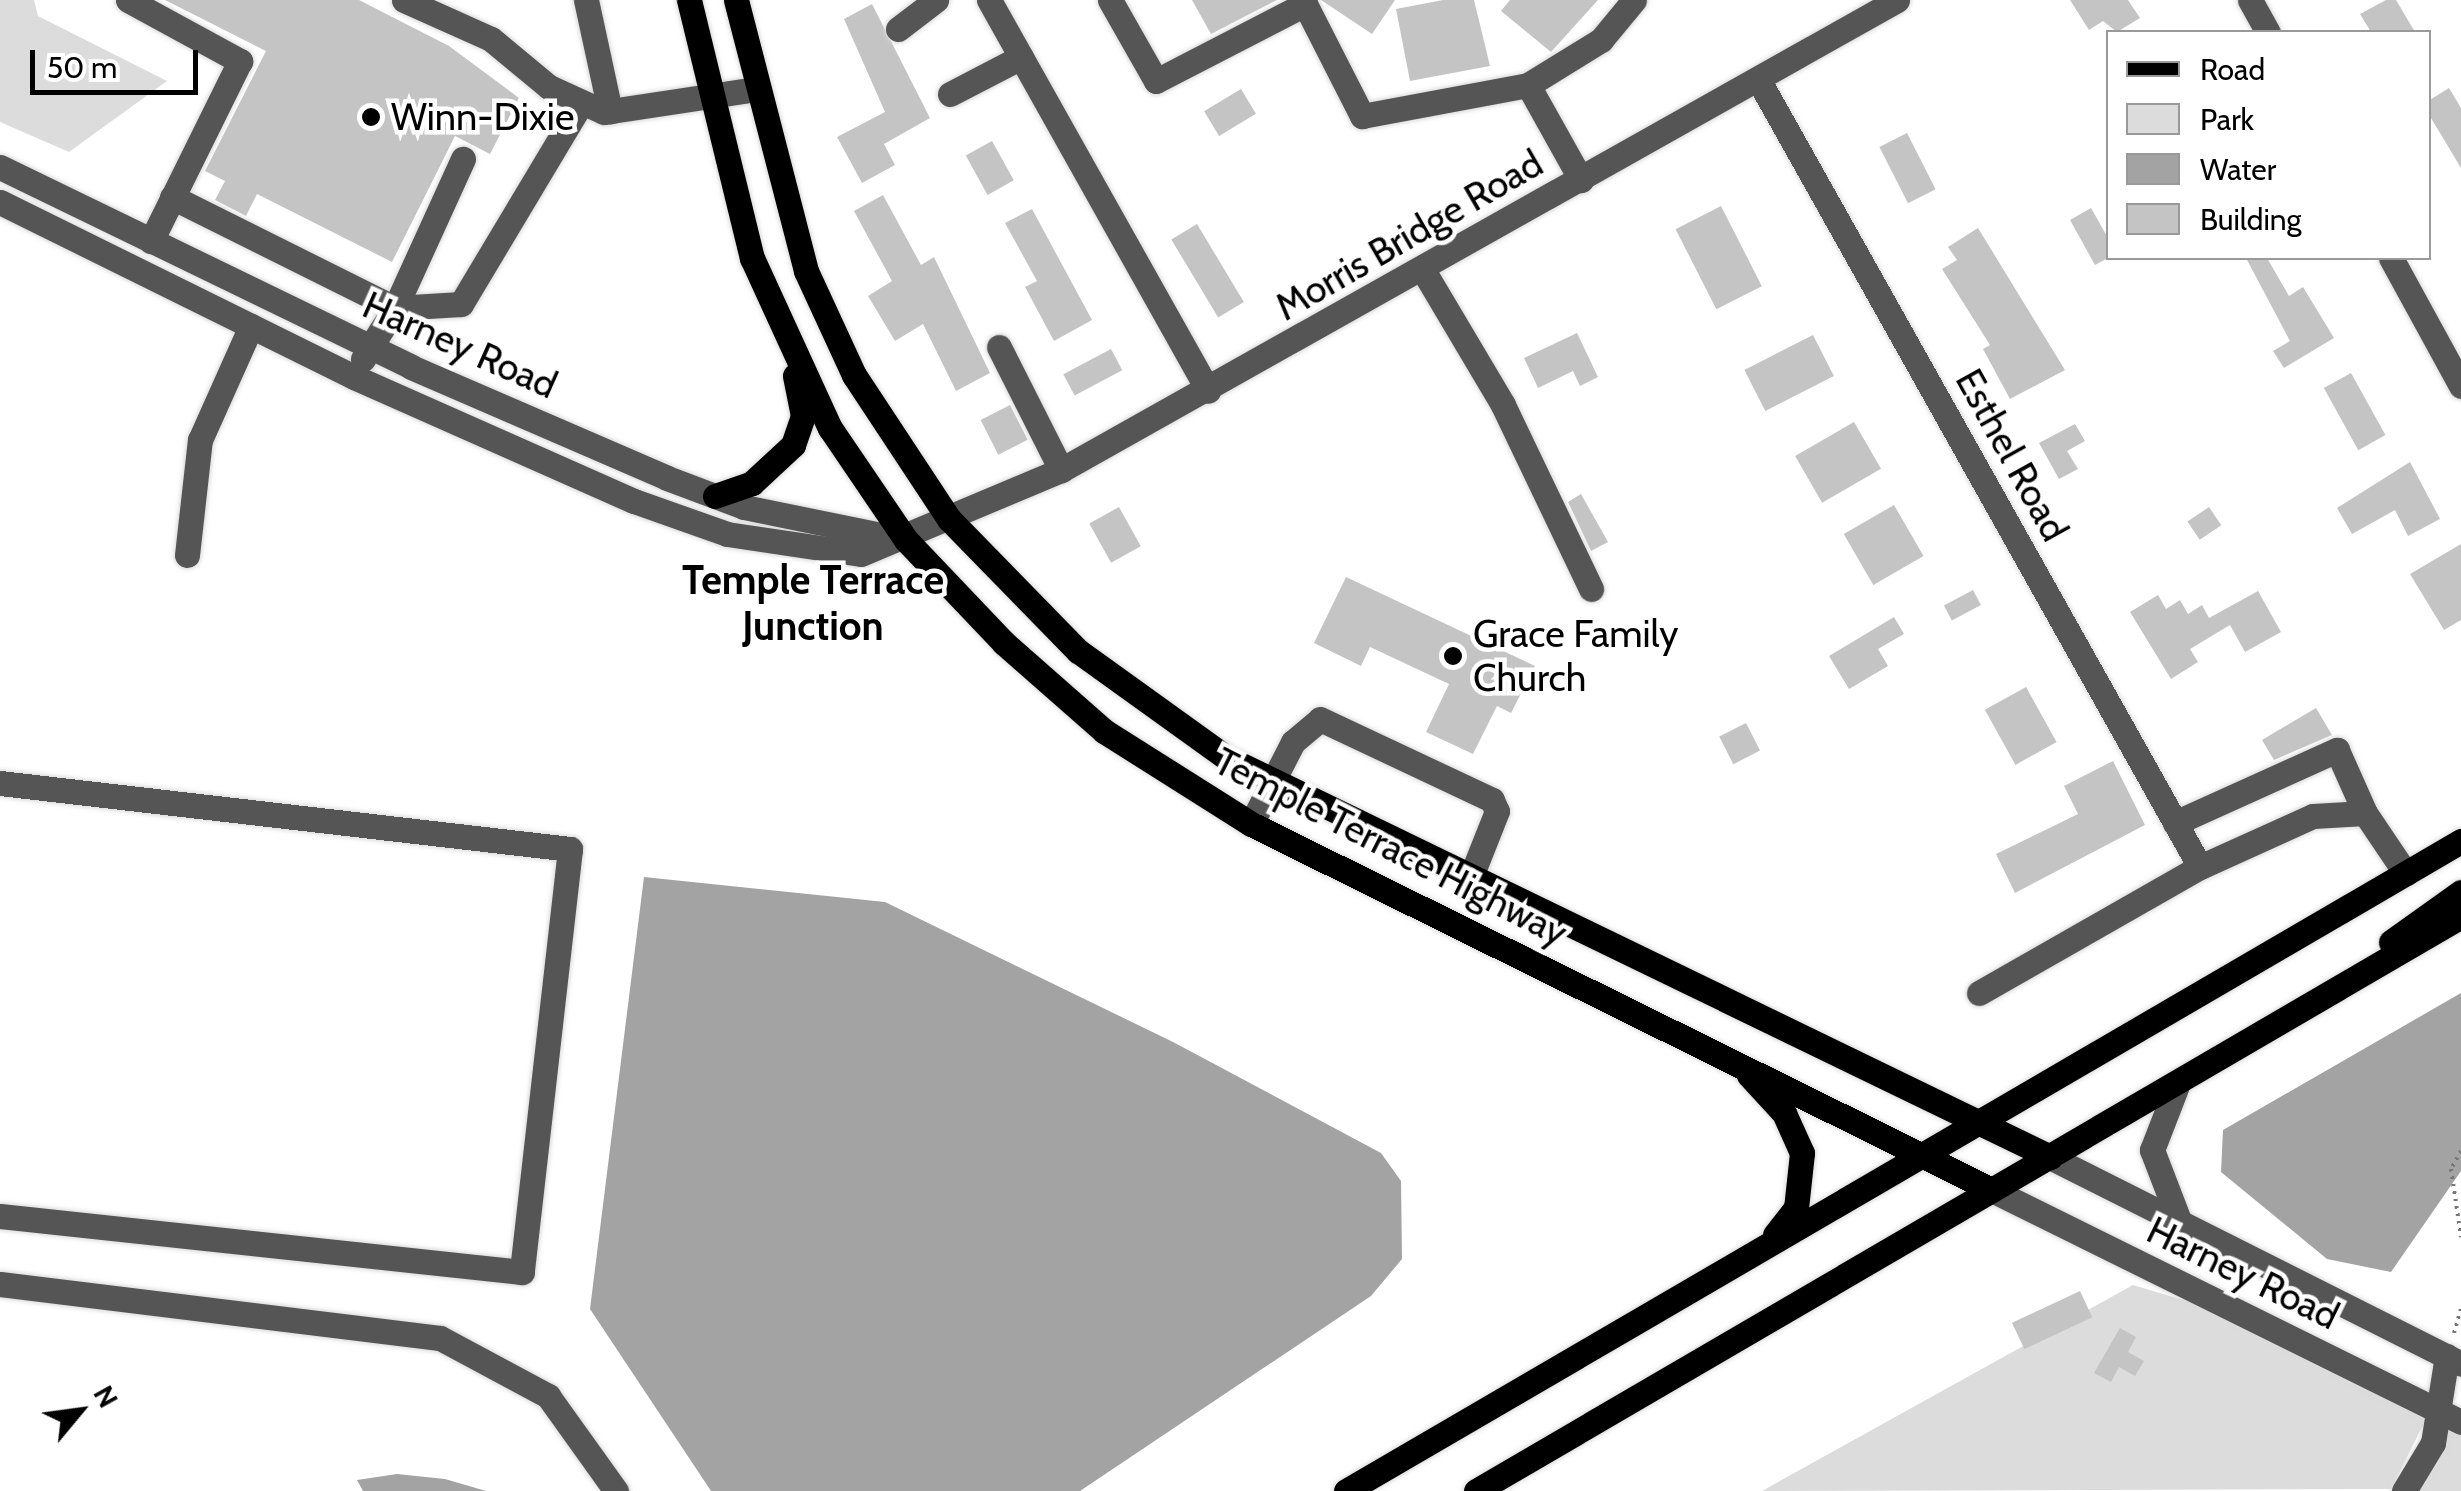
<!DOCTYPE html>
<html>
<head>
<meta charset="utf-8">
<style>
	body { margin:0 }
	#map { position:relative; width:2461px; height:1491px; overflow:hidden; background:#fff; font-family:Cabin,sans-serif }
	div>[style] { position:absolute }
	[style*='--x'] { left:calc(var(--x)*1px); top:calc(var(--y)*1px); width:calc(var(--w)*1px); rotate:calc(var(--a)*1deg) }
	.green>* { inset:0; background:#dcdcdc }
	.water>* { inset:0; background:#a3a3a3 }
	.building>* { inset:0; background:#c4c4c4; transform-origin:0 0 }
	.path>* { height:4px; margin-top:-2px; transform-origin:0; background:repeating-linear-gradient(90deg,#777 0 2.5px,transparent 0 7.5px) }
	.roads { filter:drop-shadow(0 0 2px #dbdbdb) drop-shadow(0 0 2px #dbdbdb) }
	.minor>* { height:25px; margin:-12.5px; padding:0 12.5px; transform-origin:12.5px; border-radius:12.5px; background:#555 }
	.major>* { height:25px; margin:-12.5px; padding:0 12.5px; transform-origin:12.5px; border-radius:12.5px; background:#000 }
	.dots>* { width:28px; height:28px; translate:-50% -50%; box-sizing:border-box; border:5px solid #fff; border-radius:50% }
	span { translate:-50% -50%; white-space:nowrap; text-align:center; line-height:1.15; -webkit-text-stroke:9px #fff; paint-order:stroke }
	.poi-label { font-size:38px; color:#000 }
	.left { translate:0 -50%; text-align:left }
	.street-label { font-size:38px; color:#000 }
	.neighbourhood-label { font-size:40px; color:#000; font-weight:700 }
	.legend { position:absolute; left:2106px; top:30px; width:325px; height:230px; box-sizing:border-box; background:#fff; border:2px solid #999; margin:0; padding:12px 18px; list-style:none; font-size:30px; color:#000 }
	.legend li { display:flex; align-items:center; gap:20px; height:50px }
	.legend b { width:50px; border:2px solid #999 }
	.north { position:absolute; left:30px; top:1361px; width:100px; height:100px; -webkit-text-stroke:8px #fff; paint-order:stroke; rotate:61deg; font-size:28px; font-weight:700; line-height:40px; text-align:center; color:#000 }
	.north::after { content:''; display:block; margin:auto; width:35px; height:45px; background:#000; clip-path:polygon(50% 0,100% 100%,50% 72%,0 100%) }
	.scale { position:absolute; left:30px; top:50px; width:168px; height:45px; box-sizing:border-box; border:5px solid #000; border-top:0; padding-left:12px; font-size:30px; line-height:35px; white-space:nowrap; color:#000; -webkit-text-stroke:8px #fff; paint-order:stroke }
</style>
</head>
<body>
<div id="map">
	<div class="green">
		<i style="clip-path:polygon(0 0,34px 0,38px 16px,167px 81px,69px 152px,0 122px)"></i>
		<i style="clip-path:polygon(2133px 1285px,2190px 1302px,2426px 1419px,2391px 1489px,1762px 1491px)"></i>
		<i style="clip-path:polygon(2449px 1430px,2461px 1435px,2461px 1491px,2418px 1491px)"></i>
	</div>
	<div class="water">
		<i style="clip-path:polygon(644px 877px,885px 902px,1173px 1042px,1381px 1153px,1401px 1181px,1402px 1259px,1371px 1296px,1080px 1491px,711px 1491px,590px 1309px)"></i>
		<i style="clip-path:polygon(2461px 993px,2461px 1171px,2391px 1272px,2327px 1259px,2221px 1172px,2223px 1130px)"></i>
		<i style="clip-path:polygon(397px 1474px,445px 1479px,486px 1491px,363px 1491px,357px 1480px)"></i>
	</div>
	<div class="building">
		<i style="clip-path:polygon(165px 0,359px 0,449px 46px,519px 98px,490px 154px,455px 136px,392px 262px,257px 194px,246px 216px,215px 200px,225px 181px,205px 171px,266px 51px)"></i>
		<i style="clip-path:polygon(1192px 0,1277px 0,1211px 34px)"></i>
		<i style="clip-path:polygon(1321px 0,1395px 0,1372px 34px)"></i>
		<i style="clip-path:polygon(1443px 0,1474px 0,1490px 66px,1410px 81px,1396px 9px)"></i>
		<i style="clip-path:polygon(1510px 0,1598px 0,1551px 52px,1501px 11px)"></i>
		<i style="clip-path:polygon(2070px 0,2128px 0,2140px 18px,2117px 32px,2103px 21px,2089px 30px)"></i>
		<i style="clip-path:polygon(2386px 0,2396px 0,2415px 32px,2371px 32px,2360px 14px)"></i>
		<i style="clip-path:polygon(872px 4px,930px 118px,884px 144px,895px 165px,862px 183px,837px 137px,885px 112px,844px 19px)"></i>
		<i style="clip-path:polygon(2449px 88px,2461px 108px,2461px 168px,2428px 113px,2428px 101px)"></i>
		<i style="left:1241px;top:89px;width:29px;height:43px;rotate:59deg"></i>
		<i style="left:1907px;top:133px;width:63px;height:31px;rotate:63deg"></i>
		<i style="left:992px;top:141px;width:45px;height:30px;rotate:61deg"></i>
		<i style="clip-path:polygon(883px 195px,921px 265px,934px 257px,990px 373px,956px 391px,923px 324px,895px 341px,868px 296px,892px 281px,854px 211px)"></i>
		<i style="left:1721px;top:206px;width:90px;height:51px;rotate:63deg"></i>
		<i style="clip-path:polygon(2091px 208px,2108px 238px,2108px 258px,2095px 265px,2070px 220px)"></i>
		<i style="clip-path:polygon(1032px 209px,1092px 320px,1054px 341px,1025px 287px,1037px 281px,1005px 223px)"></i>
		<i style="left:1197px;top:224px;width:91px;height:30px;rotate:59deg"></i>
		<i style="clip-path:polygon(1978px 228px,2065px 370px,2010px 399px,1983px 349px,1990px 345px,1942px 269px,1957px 260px,1948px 247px)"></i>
		<i style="clip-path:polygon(2246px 258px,2267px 258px,2289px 296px,2303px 287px,2334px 338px,2284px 368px,2273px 351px,2290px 341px)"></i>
		<i style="clip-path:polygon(1577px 333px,1598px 377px,1580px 386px,1573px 371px,1538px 388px,1524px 358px)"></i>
		<i style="left:1813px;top:335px;width:46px;height:77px;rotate:63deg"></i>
		<i style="left:1111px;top:349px;width:24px;height:54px;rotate:62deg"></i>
		<i style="left:2351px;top:373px;width:71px;height:31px;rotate:61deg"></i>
		<i style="left:1010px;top:405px;width:39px;height:33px;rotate:63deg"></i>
		<i style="left:1854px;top:422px;width:54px;height:68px;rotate:60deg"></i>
		<i style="clip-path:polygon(2075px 424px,2085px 441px,2067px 451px,2078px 469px,2059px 479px,2039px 443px)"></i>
		<i style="clip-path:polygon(2410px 462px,2440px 519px,2408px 536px,2395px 510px,2352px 534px,2337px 508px)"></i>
		<i style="clip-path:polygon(1581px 494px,1608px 542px,1591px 551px,1568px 502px)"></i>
		<i style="left:1894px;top:505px;width:59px;height:58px;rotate:60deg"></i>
		<i style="left:1119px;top:507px;width:45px;height:34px;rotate:61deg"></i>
		<i style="left:2209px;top:507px;width:22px;height:26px;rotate:56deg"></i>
		<i style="clip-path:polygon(2461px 544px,2461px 620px,2444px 630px,2410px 574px)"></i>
		<i style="clip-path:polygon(1346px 577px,1535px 666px,1511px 713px,1497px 706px,1473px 754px,1426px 732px,1449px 684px,1370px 647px,1361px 666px,1314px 643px)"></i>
		<i style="left:1973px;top:590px;width:17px;height:33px;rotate:62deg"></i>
		<i style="clip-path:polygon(2258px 591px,2281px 632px,2245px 652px,2230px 625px,2190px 649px,2198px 662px,2171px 679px,2130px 612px,2158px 595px,2166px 609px,2180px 600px,2188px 614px,2202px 605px,2209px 618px)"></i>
		<i style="clip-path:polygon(1894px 617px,1904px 634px,1878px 649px,1888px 666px,1849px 689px,1829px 656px)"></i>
		<i style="left:2026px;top:687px;width:63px;height:47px;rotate:61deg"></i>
		<i style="clip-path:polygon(2316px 708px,2332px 735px,2274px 760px,2262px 740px)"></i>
		<i style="left:1746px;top:723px;width:31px;height:30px;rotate:63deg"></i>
		<i style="clip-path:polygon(2113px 761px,2145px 825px,2015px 893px,1996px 854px,2078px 814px,2064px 786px)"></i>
		<i style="left:2080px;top:1291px;width:29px;height:75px;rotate:65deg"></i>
		<i style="clip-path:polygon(2120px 1328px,2136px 1337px,2128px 1352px,2144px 1361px,2135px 1376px,2119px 1367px,2111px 1382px,2094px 1373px)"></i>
	</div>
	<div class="path">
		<i style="--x:2461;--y:1151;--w:21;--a:119"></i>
		<i style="--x:2451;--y:1169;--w:69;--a:81.6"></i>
		<i style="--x:2454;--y:1333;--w:25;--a:-74"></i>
	</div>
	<div class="roads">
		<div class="minor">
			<i style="--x:128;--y:0;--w:128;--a:28.6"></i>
			<i style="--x:240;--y:61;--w:201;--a:116.3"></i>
			<i style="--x:404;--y:0;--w:95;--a:24.1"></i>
			<i style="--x:491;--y:39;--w:75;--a:39.6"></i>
			<i style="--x:549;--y:87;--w:60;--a:24.4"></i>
			<i style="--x:604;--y:112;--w:154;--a:-8.6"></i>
			<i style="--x:586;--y:0;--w:114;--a:77.8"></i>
			<i style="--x:989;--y:0;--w:448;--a:60.7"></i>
			<i style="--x:1110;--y:0;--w:93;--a:60.4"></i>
			<i style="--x:1156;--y:81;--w:168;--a:-27.3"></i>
			<i style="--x:1305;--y:4;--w:126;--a:63"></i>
			<i style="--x:1362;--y:116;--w:169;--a:-10.6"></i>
			<i style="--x:1528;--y:85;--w:86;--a:-31.7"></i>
			<i style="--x:1601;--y:40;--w:52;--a:-50.5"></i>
			<i style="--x:2250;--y:0;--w:37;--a:61"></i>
			<i style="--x:898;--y:29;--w:48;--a:-37.3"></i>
			<i style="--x:1758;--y:79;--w:903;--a:60.71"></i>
			<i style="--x:1528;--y:85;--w:109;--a:60.8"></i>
			<i style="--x:950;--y:94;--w:80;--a:-27.5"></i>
			<i style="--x:0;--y:167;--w:457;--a:25.9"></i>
			<i style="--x:411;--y:367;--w:279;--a:23.4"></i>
			<i style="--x:667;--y:478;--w:82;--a:20.6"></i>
			<i style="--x:744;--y:507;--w:165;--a:11.5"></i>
			<i style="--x:172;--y:197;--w:249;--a:26.5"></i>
			<i style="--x:395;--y:308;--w:164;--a:-65.5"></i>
			<i style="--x:0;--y:202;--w:395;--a:26.3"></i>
			<i style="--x:354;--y:377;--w:306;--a:23.9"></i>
			<i style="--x:634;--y:501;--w:99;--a:19.5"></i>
			<i style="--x:727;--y:534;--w:135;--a:8.5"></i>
			<i style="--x:861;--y:554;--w:217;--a:-22.8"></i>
			<i style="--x:1061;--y:470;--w:959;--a:-29.34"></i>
			<i style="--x:2391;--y:258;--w:146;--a:61.3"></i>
			<i style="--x:1423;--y:270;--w:157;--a:59.3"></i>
			<i style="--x:1503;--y:405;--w:204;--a:64.4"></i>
			<i style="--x:999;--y:347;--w:138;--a:63.2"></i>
			<i style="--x:363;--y:359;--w:60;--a:-57.9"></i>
			<i style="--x:395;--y:308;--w:66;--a:-3.5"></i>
			<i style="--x:461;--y:304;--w:235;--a:-59.1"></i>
			<i style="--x:187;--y:555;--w:116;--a:-83.6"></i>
			<i style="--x:200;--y:440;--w:125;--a:-65.9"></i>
			<i style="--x:0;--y:783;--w:574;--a:6.6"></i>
			<i style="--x:570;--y:849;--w:426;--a:96.5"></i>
			<i style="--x:522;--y:1272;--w:525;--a:-173.88"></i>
			<i style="--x:2175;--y:823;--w:178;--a:-24.3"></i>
			<i style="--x:2337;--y:750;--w:69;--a:66"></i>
			<i style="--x:1251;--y:824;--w:92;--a:-62.9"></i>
			<i style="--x:1293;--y:742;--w:35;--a:-40"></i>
			<i style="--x:1320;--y:719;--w:190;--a:25.2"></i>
			<i style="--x:1492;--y:800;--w:12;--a:66"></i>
			<i style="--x:1497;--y:811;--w:68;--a:111.6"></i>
			<i style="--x:1979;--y:993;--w:254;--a:-29.7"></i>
			<i style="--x:2200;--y:867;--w:124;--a:-24.3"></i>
			<i style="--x:2313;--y:816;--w:52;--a:-3.3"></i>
			<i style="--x:2365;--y:813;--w:73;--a:56.1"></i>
			<i style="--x:2178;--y:1083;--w:72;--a:111.2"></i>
			<i style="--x:2152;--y:1150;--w:78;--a:69"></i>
			<i style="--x:2050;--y:1157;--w:460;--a:26.7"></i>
			<i style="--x:1992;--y:1190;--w:523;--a:26.32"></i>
			<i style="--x:0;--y:1284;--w:443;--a:7"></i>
			<i style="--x:440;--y:1338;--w:123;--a:28.2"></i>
			<i style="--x:548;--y:1396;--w:117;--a:54.4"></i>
			<i style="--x:2404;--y:1491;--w:56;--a:-58.9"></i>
			<i style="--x:2433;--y:1443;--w:88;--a:-80.9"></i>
		</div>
		<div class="major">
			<i style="--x:689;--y:0;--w:266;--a:76.3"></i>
			<i style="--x:752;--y:258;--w:187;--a:65.4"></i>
			<i style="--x:830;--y:428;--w:135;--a:55.8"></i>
			<i style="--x:906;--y:540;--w:142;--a:46.4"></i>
			<i style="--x:1004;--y:643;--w:133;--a:41.3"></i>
			<i style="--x:1104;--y:731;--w:174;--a:32.3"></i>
			<i style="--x:1251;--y:824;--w:826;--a:26.29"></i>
			<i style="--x:736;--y:0;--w:280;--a:75.5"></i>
			<i style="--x:806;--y:271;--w:115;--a:65.2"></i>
			<i style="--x:854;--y:375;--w:173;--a:56.6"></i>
			<i style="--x:949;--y:519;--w:185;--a:45.7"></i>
			<i style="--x:1078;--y:651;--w:183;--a:35.7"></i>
			<i style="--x:1227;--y:758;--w:915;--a:25.86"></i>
			<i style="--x:715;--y:496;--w:39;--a:-19"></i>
			<i style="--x:752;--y:483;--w:56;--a:-42.8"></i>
			<i style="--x:793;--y:445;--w:31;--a:-71"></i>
			<i style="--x:803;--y:416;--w:41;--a:-101.3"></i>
			<i style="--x:2391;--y:942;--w:86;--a:-35.5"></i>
			<i style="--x:1749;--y:1075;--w:52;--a:47.4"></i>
			<i style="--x:1784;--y:1113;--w:44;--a:65.8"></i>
			<i style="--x:1802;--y:1153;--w:55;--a:96.2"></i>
			<i style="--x:1796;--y:1208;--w:34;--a:128"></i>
			<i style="--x:1346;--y:1491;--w:1291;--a:-30.24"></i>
			<i style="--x:1476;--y:1491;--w:1141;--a:-30.27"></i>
		</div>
	</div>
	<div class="dots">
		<i style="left:371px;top:117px;background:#000"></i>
		<i style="left:1453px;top:656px;background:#000"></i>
	</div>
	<div class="poi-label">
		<span class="left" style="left:391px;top:117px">Winn-Dixie</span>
		<span class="left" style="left:1473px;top:656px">Grace Family<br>Church</span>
	</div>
	<div class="street-label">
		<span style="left:1409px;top:235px;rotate:-30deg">Morris Bridge Road</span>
		<span style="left:460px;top:345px;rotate:24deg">Harney Road</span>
		<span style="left:2012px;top:455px;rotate:61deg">Esthel Road</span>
		<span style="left:1391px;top:847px;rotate:27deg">Temple Terrace Highway</span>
		<span style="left:2243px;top:1273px;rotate:26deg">Harney Road</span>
	</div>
	<div class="neighbourhood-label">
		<span style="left:813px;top:603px">Temple Terrace<br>Junction</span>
	</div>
	<ul class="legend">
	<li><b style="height:12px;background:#000"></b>Road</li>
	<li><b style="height:28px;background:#dcdcdc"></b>Park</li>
	<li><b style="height:28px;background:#a3a3a3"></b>Water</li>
	<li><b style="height:28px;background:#c4c4c4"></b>Building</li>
	</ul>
	<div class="north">N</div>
	<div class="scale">50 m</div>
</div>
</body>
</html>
